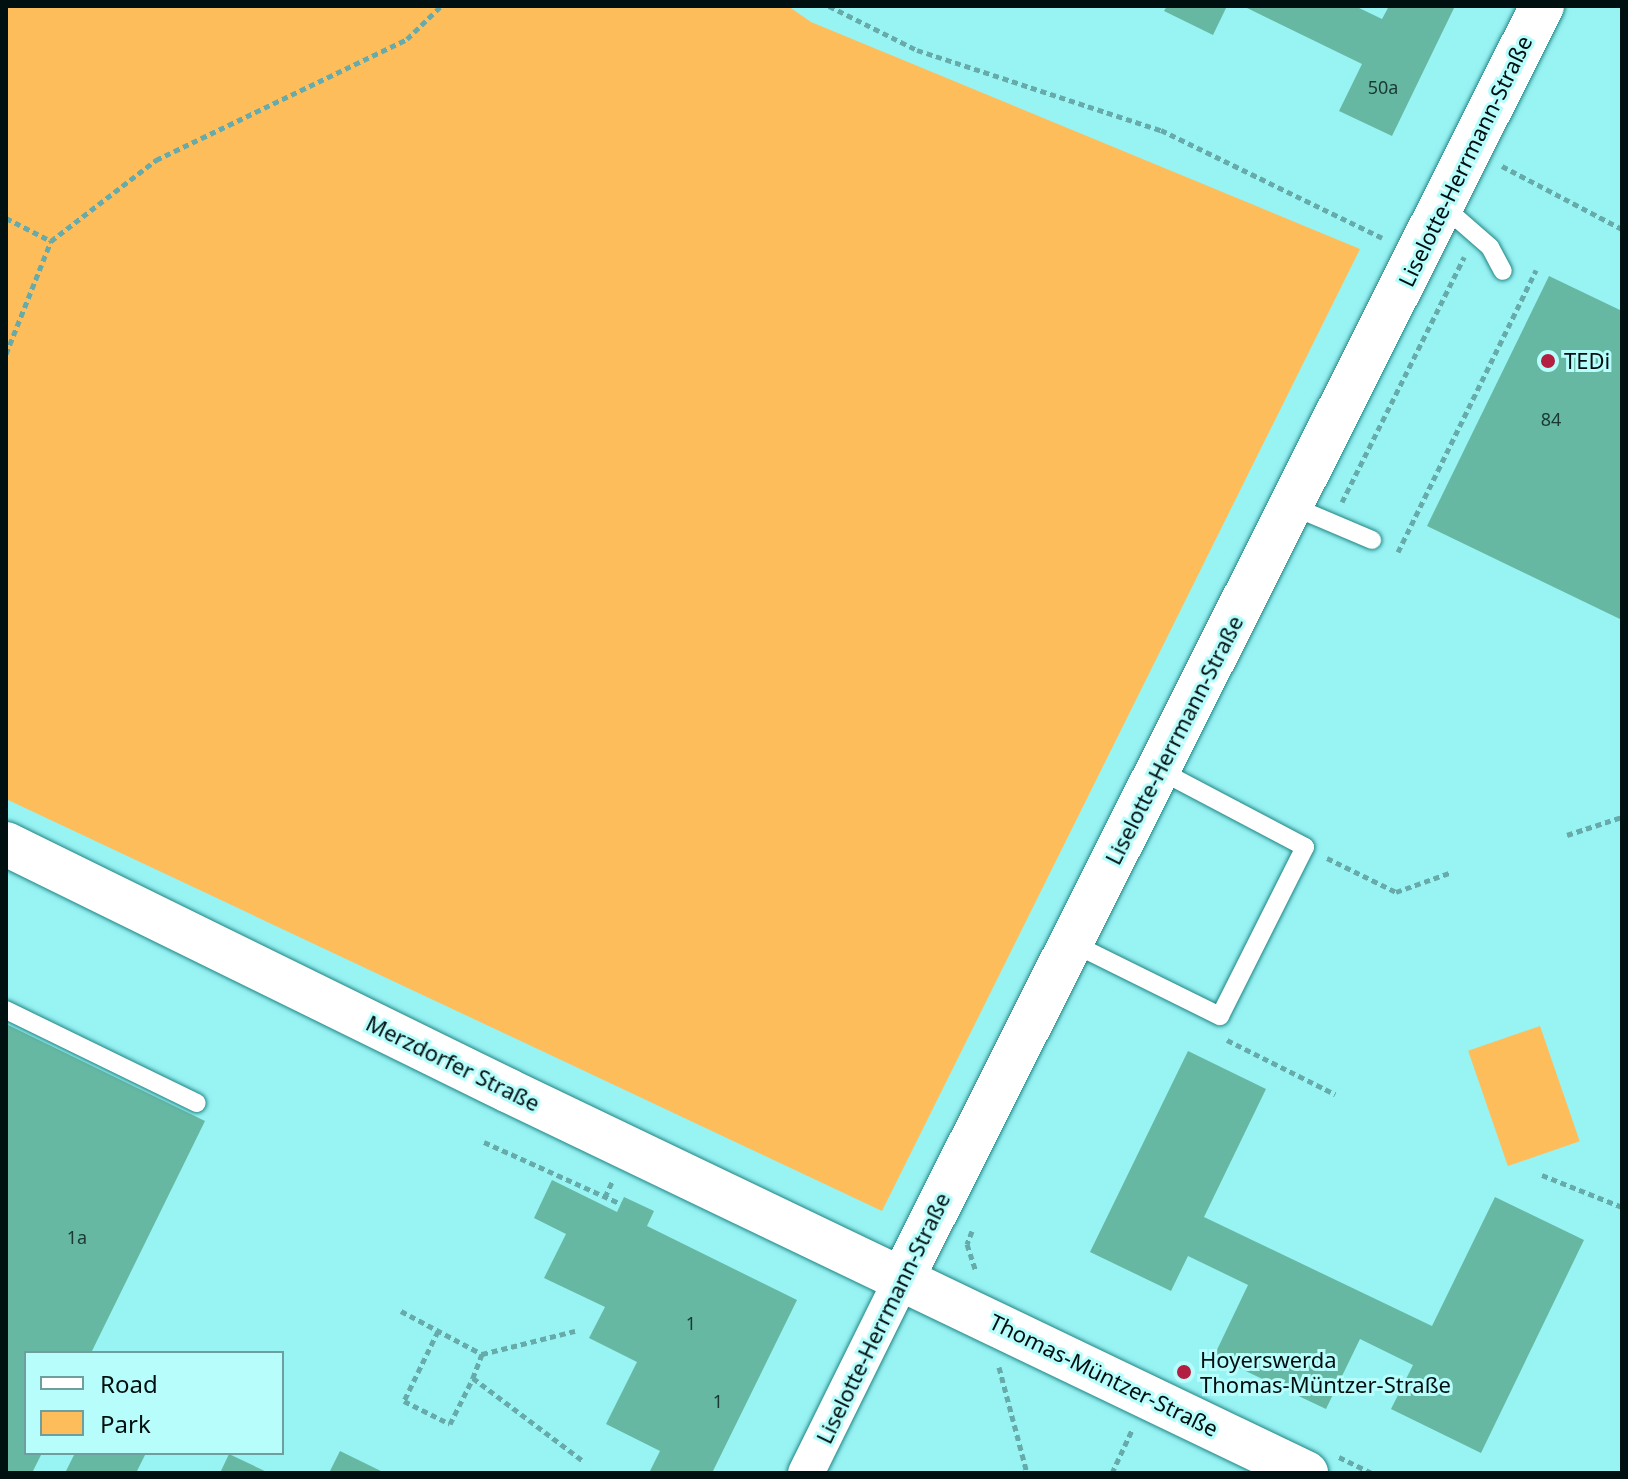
<!DOCTYPE html>
<html>
<head>
<meta charset="utf-8">
<style>
	body { margin:0 }
	#map { position:relative; width:1628px; height:1479px; overflow:hidden; background:#98f3f3; font-family:"Noto Sans",sans-serif }
	div>[style] { position:absolute }
	[style*='--x'] { left:calc(var(--x)*1px); top:calc(var(--y)*1px); width:calc(var(--w)*1px); rotate:calc(var(--a)*1deg) }
	.green>* { inset:0; background:#febd5b; transform-origin:0 0 }
	.building>* { inset:0; background:#66b8a3 }
	.path>* { height:5px; margin-top:-2.5px; transform-origin:0; background:repeating-linear-gradient(90deg,#67aaaa 0 6px,transparent 0 10px) }
	.roads { filter:drop-shadow(0 0 2px #208484) drop-shadow(0 0 2px #208484) }
	.service>* { height:18px; margin:-9px; padding:0 9px; transform-origin:9px; border-radius:9px; background:#fff }
	.minor>* { height:36px; margin:-18px; padding:0 18px; transform-origin:18px; border-radius:18px; background:#fff }
	.tertiary>* { height:44px; margin:-22px; padding:0 22px; transform-origin:22px; border-radius:22px; background:#fff }
	.dots>* { width:22px; height:22px; translate:-50% -50%; box-sizing:border-box; border:4px solid #b7fdfc; border-radius:50% }
	span { translate:-50% -50%; white-space:nowrap; text-align:center; line-height:1.15; -webkit-text-stroke:6px #b7fdfc; paint-order:stroke }
	.number-label { font-size:18px; color:#1a3934 }
	.number-label span { -webkit-text-stroke-width:0 }
	.street-label { font-size:22px; color:#000f0f }
	.poi-label { font-size:22px; color:#000f0f }
	.left { translate:0 -50%; text-align:left }
	.frame { position:absolute; inset:0; border:8px solid #000f0f; pointer-events:none }
	.legend { position:absolute; left:24px; top:1351px; width:260px; height:104px; box-sizing:border-box; background:#b7fdfc; border:2px solid #6e9e9d; margin:0; padding:10px 14px; list-style:none; font-size:24px; color:#000f0f }
	.legend li { display:flex; align-items:center; gap:16px; height:40px }
	.legend b { width:40px; border:2px solid #6e9e9d }
</style>
</head>
<body>
<div id="map">
	<div class="green">
		<i style="clip-path:polygon(6px 6px,788px 6px,811px 22px,1360px 249px,882px 1211px,6px 799px)"></i>
		<i style="left:1540px;top:1026px;width:122px;height:76px;rotate:71deg"></i>
	</div>
	<div class="building">
		<i style="clip-path:polygon(1167px 6px,1227px 6px,1213px 35px,1164px 11px)"></i>
		<i style="clip-path:polygon(1243px 6px,1355px 6px,1382px 19px,1389px 6px,1455px 6px,1392px 136px,1339px 111px,1362px 64px)"></i>
		<i style="clip-path:polygon(1549px 276px,1622px 311px,1622px 620px,1427px 526px)"></i>
		<i style="clip-path:polygon(6px 1024px,205px 1121px,91px 1353px,26px 1353px,26px 1453px,42px 1453px,32px 1473px,6px 1473px)"></i>
		<i style="clip-path:polygon(1188px 1051px,1266px 1089px,1204px 1217px,1432px 1326px,1495px 1197px,1584px 1240px,1481px 1453px,1391px 1409px,1413px 1365px,1360px 1339px,1326px 1409px,1214px 1356px,1248px 1285px,1188px 1256px,1171px 1291px,1090px 1252px)"></i>
		<i style="clip-path:polygon(552px 1180px,617px 1212px,624px 1197px,654px 1211px,647px 1226px,797px 1300px,712px 1473px,649px 1473px,660px 1451px,606px 1424px,637px 1362px,589px 1338px,605px 1307px,544px 1278px,566px 1234px,534px 1218px)"></i>
		<i style="clip-path:polygon(340px 1451px,385px 1473px,329px 1473px)"></i>
		<i style="clip-path:polygon(75px 1453px,142px 1453px,145px 1455px,136px 1473px,65px 1473px)"></i>
		<i style="clip-path:polygon(229px 1454px,269px 1473px,220px 1473px)"></i>
	</div>
	<div class="path">
		<i style="--x:829;--y:6;--w:98;--a:26.6"></i>
		<i style="--x:917;--y:50;--w:257;--a:18.2"></i>
		<i style="--x:1161;--y:130;--w:246;--a:26"></i>
		<i style="--x:1502;--y:166;--w:136;--a:27.7"></i>
		<i style="--x:6;--y:218;--w:51;--a:27.1"></i>
		<i style="--x:6;--y:354;--w:122;--a:-68.3"></i>
		<i style="--x:51;--y:241;--w:133;--a:-37.6"></i>
		<i style="--x:156;--y:160;--w:279;--a:-25.7"></i>
		<i style="--x:407;--y:39;--w:47;--a:-44.1"></i>
		<i style="--x:1342;--y:502;--w:274;--a:-63.5"></i>
		<i style="--x:1398;--y:552;--w:314;--a:-63.9"></i>
		<i style="--x:1567;--y:835;--w:58;--a:-18.1"></i>
		<i style="--x:1327;--y:858;--w:77;--a:26.2"></i>
		<i style="--x:1396;--y:892;--w:59;--a:-19.7"></i>
		<i style="--x:1227;--y:1040;--w:121;--a:26.6"></i>
		<i style="--x:484;--y:1142;--w:150;--a:24.3"></i>
		<i style="--x:1542;--y:1175;--w:86;--a:21.8"></i>
		<i style="--x:605;--y:1197;--w:19;--a:-65"></i>
		<i style="--x:972;--y:1231;--w:14;--a:111"></i>
		<i style="--x:967;--y:1244;--w:28;--a:72"></i>
		<i style="--x:401;--y:1311;--w:92;--a:28"></i>
		<i style="--x:482;--y:1354;--w:26;--a:111"></i>
		<i style="--x:473;--y:1378;--w:138;--a:37"></i>
		<i style="--x:438;--y:1331;--w:78;--a:115.9"></i>
		<i style="--x:404;--y:1401;--w:51;--a:26.6"></i>
		<i style="--x:450;--y:1424;--w:51;--a:-63.4"></i>
		<i style="--x:482;--y:1354;--w:96;--a:-13.9"></i>
		<i style="--x:999;--y:1367;--w:110;--a:75.2"></i>
		<i style="--x:1339;--y:1457;--w:37;--a:26"></i>
		<i style="--x:1112;--y:1473;--w:47;--a:-65.1"></i>
	</div>
	<div class="roads">
		<div class="service">
			<i style="--x:1443;--y:206;--w:62;--a:41.1"></i>
			<i style="--x:1490;--y:247;--w:27;--a:62"></i>
			<i style="--x:1292;--y:506;--w:87;--a:23"></i>
			<i style="--x:1072;--y:943;--w:165;--a:26.3"></i>
			<i style="--x:1220;--y:1016;--w:189;--a:-63.3"></i>
			<i style="--x:1305;--y:847;--w:165;--a:-152.2"></i>
			<i style="--x:6;--y:1010;--w:212;--a:26"></i>
		</div>
		<div class="minor">
			<i style="--x:806;--y:1473;--w:219;--a:-63.7"></i>
		</div>
		<div class="tertiary">
			<i style="--x:6;--y:844;--w:560;--a:26.15"></i>
			<i style="--x:509;--y:1091;--w:884;--a:25.61"></i>
			<i style="--x:903;--y:1277;--w:1423;--a:-63.31"></i>
		</div>
	</div>
	<div class="dots">
		<i style="left:1548px;top:361px;background:#b21f41"></i>
		<i style="left:1184px;top:1372px;background:#b21f41"></i>
	</div>
	<div class="number-label">
		<span style="left:1383px;top:87px">50a</span>
		<span style="left:1551px;top:419px">84</span>
		<span style="left:77px;top:1237px">1a</span>
		<span style="left:691px;top:1323px">1</span>
		<span style="left:718px;top:1401px">1</span>
	</div>
	<div class="street-label">
		<span style="left:1465px;top:161px;rotate:-64deg">Liselotte-Herrmann-Straße</span>
		<span style="left:1174px;top:740px;rotate:-63deg">Liselotte-Herrmann-Straße</span>
		<span style="left:453px;top:1063px;rotate:26deg">Merzdorfer Straße</span>
		<span style="left:883px;top:1318px;rotate:-64deg">Liselotte-Herrmann-Straße</span>
		<span style="left:1104px;top:1375px;rotate:26deg">Thomas-Müntzer-Straße</span>
	</div>
	<div class="poi-label">
		<span class="left" style="left:1564px;top:361px">TEDi</span>
		<span class="left" style="left:1200px;top:1372px">Hoyerswerda<br>Thomas-Müntzer-Straße</span>
	</div>
	<div class="frame"></div>
	<ul class="legend">
	<li><b style="height:10px;background:#fff"></b>Road</li>
	<li><b style="height:22px;background:#febd5b"></b>Park</li>
	</ul>
</div>
</body>
</html>
